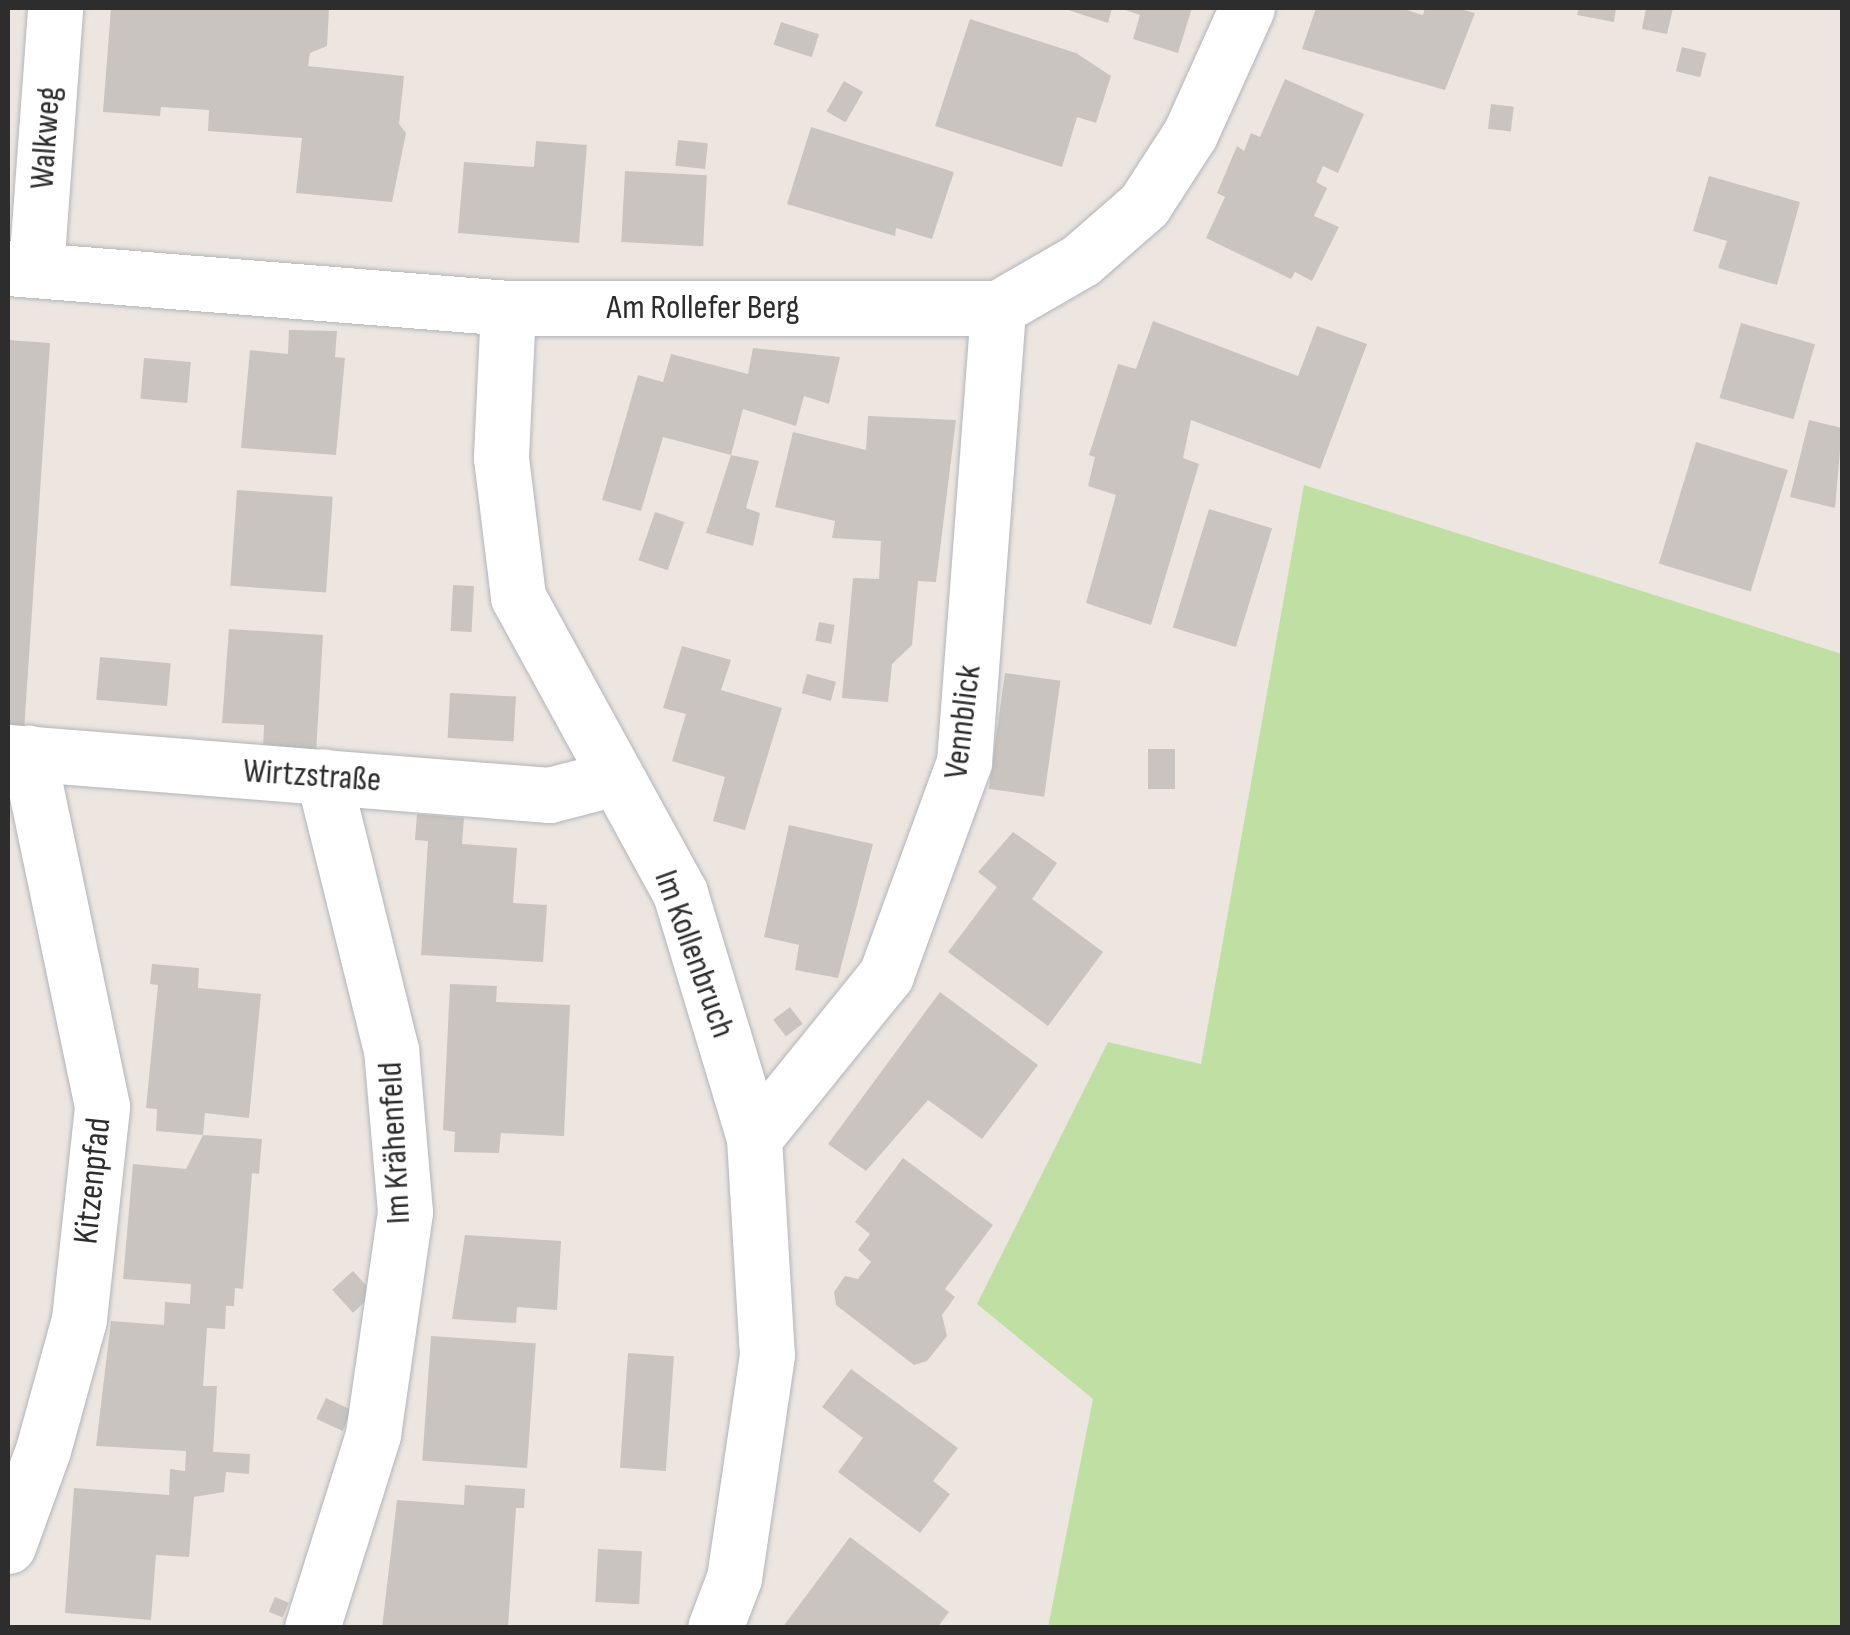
<!DOCTYPE html>
<html>
<head>
<meta charset="utf-8">
<style>
	body { margin:0 }
	#map { position:relative; width:1850px; height:1635px; overflow:hidden; background:#ede6e0; font-family:"Sofia Sans Condensed",sans-serif }
	div>[style] { position:absolute }
	[style*='--x'] { left:calc(var(--x)*1px); top:calc(var(--y)*1px); width:calc(var(--w)*1px); rotate:calc(var(--a)*1deg) }
	.green>* { inset:0; background:#c0dfa2 }
	.building>* { inset:0; background:#c9c4bf; transform-origin:0 0 }
	.roads { filter:drop-shadow(0 0 2px #b1b5bc) drop-shadow(0 0 2px #b1b5bc) }
	.minor>* { height:55px; margin:-27.5px; padding:0 27.5px; transform-origin:27.5px; border-radius:27.5px; background:#fff }
	span { translate:-50% -50%; white-space:nowrap; text-align:center; line-height:1.15; -webkit-text-stroke:10px #fff; paint-order:stroke }
	.street-label { font-size:35px; color:#2d2d2d }
	.frame { position:absolute; inset:0; border:10px solid #2d2d2d; pointer-events:none }
</style>
</head>
<body>
<div id="map">
	<div class="green">
		<i style="clip-path:polygon(1304px 485px,1842px 654px,1842px 1627px,1048px 1627px,1093px 1399px,977px 1304px,1108px 1042px,1201px 1064px)"></i>
	</div>
	<div class="building">
		<i style="clip-path:polygon(111px 8px,329px 10px,327px 46px,310px 53px,308px 66px,404px 76px,399px 124px,406px 133px,392px 202px,296px 193px,302px 138px,208px 131px,209px 110px,161px 107px,160px 116px,103px 112px)"></i>
		<i style="clip-path:polygon(1062px 8px,1112px 8px,1108px 23px)"></i>
		<i style="clip-path:polygon(1119px 8px,1192px 8px,1178px 53px,1133px 39px,1140px 15px)"></i>
		<i style="clip-path:polygon(1316px 8px,1400px 8px,1423px 15px,1425px 8px,1456px 8px,1475px 13px,1445px 90px,1302px 49px)"></i>
		<i style="clip-path:polygon(1579px 8px,1616px 8px,1614px 22px,1577px 15px)"></i>
		<i style="clip-path:polygon(1646px 8px,1673px 8px,1667px 34px,1642px 29px)"></i>
		<i style="clip-path:polygon(970px 19px,1076px 53px,1111px 76px,1096px 123px,1077px 117px,1062px 167px,935px 126px)"></i>
		<i style="left:781px;top:22px;width:40px;height:24px;rotate:18deg"></i>
		<i style="left:1682px;top:47px;width:25px;height:25px;rotate:14deg"></i>
		<i style="clip-path:polygon(1285px 79px,1364px 114px,1338px 173px,1323px 166px,1316px 182px,1327px 188px,1314px 216px,1339px 227px,1312px 281px,1295px 272px,1291px 279px,1206px 238px,1225px 197px,1217px 193px,1237px 146px,1244px 151px,1251px 133px,1260px 137px)"></i>
		<i style="left:844px;top:81px;width:22px;height:35px;rotate:30deg"></i>
		<i style="left:1491px;top:104px;width:23px;height:25px;rotate:7deg"></i>
		<i style="clip-path:polygon(811px 127px,954px 172px,932px 239px,896px 228px,895px 236px,787px 204px)"></i>
		<i style="left:678px;top:140px;width:30px;height:26px;rotate:6deg"></i>
		<i style="clip-path:polygon(536px 141px,587px 145px,579px 243px,458px 233px,464px 162px,534px 167px)"></i>
		<i style="left:625px;top:171px;width:82px;height:71px;rotate:3deg"></i>
		<i style="clip-path:polygon(1709px 176px,1800px 202px,1777px 285px,1718px 268px,1727px 241px,1693px 231px)"></i>
		<i style="clip-path:polygon(1153px 321px,1298px 376px,1317px 326px,1367px 344px,1320px 469px,1191px 420px,1183px 458px,1199px 464px,1151px 625px,1086px 603px,1116px 495px,1088px 486px,1095px 457px,1089px 455px,1118px 364px,1136px 369px)"></i>
		<i style="left:1741px;top:323px;width:77px;height:78px;rotate:16deg"></i>
		<i style="clip-path:polygon(289px 330px,337px 331px,335px 357px,345px 358px,336px 455px,241px 448px,250px 350px,288px 354px)"></i>
		<i style="clip-path:polygon(8px 340px,50px 343px,24px 731px,8px 729px)"></i>
		<i style="clip-path:polygon(753px 348px,840px 357px,829px 404px,804px 396px,796px 426px,743px 409px,731px 455px,663px 437px,641px 511px,602px 500px,638px 375px,663px 382px,671px 354px,748px 374px)"></i>
		<i style="left:144px;top:358px;width:47px;height:41px;rotate:5deg"></i>
		<i style="clip-path:polygon(868px 416px,956px 420px,936px 582px,918px 581px,912px 645px,892px 664px,888px 702px,842px 698px,853px 578px,879px 579px,881px 541px,832px 538px,835px 521px,775px 507px,793px 432px,866px 450px)"></i>
		<i style="clip-path:polygon(1809px 420px,1842px 428px,1835px 508px,1790px 497px)"></i>
		<i style="left:1696px;top:442px;width:96px;height:127px;rotate:17deg"></i>
		<i style="clip-path:polygon(731px 455px,759px 461px,746px 508px,760px 513px,753px 546px,706px 533px)"></i>
		<i style="left:237px;top:490px;width:96px;height:96px;rotate:4deg"></i>
		<i style="left:1209px;top:509px;width:66px;height:124px;rotate:17deg"></i>
		<i style="left:655px;top:512px;width:31px;height:51px;rotate:19deg"></i>
		<i style="left:453px;top:585px;width:21px;height:46px;rotate:3deg"></i>
		<i style="left:819px;top:622px;width:16px;height:19px;rotate:11deg"></i>
		<i style="clip-path:polygon(229px 629px,323px 635px,316px 753px,263px 749px,264px 725px,222px 723px)"></i>
		<i style="clip-path:polygon(682px 646px,731px 660px,721px 690px,782px 708px,745px 830px,713px 821px,725px 777px,672px 761px,686px 714px,663px 708px)"></i>
		<i style="left:100px;top:657px;width:71px;height:43px;rotate:5deg"></i>
		<i style="left:1005px;top:673px;width:56px;height:117px;rotate:8deg"></i>
		<i style="left:807px;top:674px;width:30px;height:20px;rotate:15deg"></i>
		<i style="left:450px;top:693px;width:66px;height:45px;rotate:3deg"></i>
		<i style="left:1148px;top:749px;width:27px;height:40px"></i>
		<i style="clip-path:polygon(417px 814px,464px 818px,462px 844px,517px 848px,513px 903px,547px 905px,543px 962px,421px 955px,428px 841px,415px 840px)"></i>
		<i style="clip-path:polygon(789px 825px,873px 844px,838px 978px,795px 970px,799px 945px,764px 937px)"></i>
		<i style="clip-path:polygon(1013px 832px,1057px 863px,1032px 899px,1103px 952px,1048px 1026px,948px 952px,997px 887px,978px 872px)"></i>
		<i style="clip-path:polygon(152px 964px,199px 968px,198px 988px,261px 994px,249px 1118px,205px 1113px,203px 1135px,156px 1131px,157px 1109px,146px 1108px,158px 985px,150px 984px)"></i>
		<i style="clip-path:polygon(450px 984px,497px 986px,496px 1002px,570px 1005px,564px 1136px,501px 1133px,499px 1153px,454px 1152px,455px 1132px,443px 1130px)"></i>
		<i style="clip-path:polygon(940px 992px,1038px 1065px,982px 1139px,928px 1100px,866px 1171px,828px 1144px)"></i>
		<i style="left:790px;top:1007px;width:21px;height:21px;rotate:53deg"></i>
		<i style="clip-path:polygon(203px 1135px,262px 1139px,259px 1174px,252px 1173px,243px 1289px,235px 1288px,234px 1306px,226px 1306px,225px 1329px,207px 1328px,203px 1386px,217px 1386px,213px 1452px,250px 1454px,249px 1474px,226px 1472px,224px 1492px,194px 1497px,189px 1557px,156px 1555px,151px 1620px,65px 1613px,74px 1488px,169px 1495px,170px 1469px,185px 1471px,186px 1451px,96px 1446px,111px 1321px,164px 1325px,165px 1302px,190px 1304px,191px 1284px,123px 1279px,133px 1164px,186px 1169px)"></i>
		<i style="clip-path:polygon(903px 1158px,993px 1225px,945px 1289px,955px 1297px,942px 1315px,947px 1336px,927px 1361px,914px 1365px,836px 1305px,834px 1292px,845px 1276px,858px 1279px,871px 1262px,858px 1250px,870px 1234px,855px 1222px)"></i>
		<i style="clip-path:polygon(465px 1235px,561px 1241px,557px 1310px,517px 1307px,516px 1323px,452px 1319px)"></i>
		<i style="left:353px;top:1271px;width:31px;height:28px;rotate:48deg"></i>
		<i style="left:431px;top:1336px;width:105px;height:125px;rotate:4deg"></i>
		<i style="left:628px;top:1353px;width:46px;height:115px;rotate:4deg"></i>
		<i style="clip-path:polygon(851px 1369px,958px 1448px,933px 1481px,950px 1494px,920px 1533px,838px 1472px,863px 1438px,822px 1407px)"></i>
		<i style="left:326px;top:1398px;width:29px;height:23px;rotate:25deg"></i>
		<i style="clip-path:polygon(465px 1485px,525px 1489px,524px 1508px,516px 1508px,508px 1628px,382px 1628px,397px 1500px,464px 1505px)"></i>
		<i style="clip-path:polygon(850px 1537px,949px 1612px,937px 1628px,782px 1628px)"></i>
		<i style="left:598px;top:1549px;width:44px;height:53px;rotate:3deg"></i>
		<i style="left:275px;top:1597px;width:15px;height:16px;rotate:23deg"></i>
	</div>
	<div class="roads">
		<div class="minor">
			<i style="--x:8;--y:268;--w:502;--a:4.57"></i>
			<i style="--x:508;--y:308;--w:490;--a:0"></i>
			<i style="--x:998;--y:308;--w:96;--a:-30"></i>
			<i style="--x:1081;--y:260;--w:84;--a:-41.1"></i>
			<i style="--x:1144;--y:205;--w:85;--a:-57.1"></i>
			<i style="--x:1190;--y:134;--w:138;--a:-65.7"></i>
			<i style="--x:36;--y:269;--w:262;--a:-85.8"></i>
			<i style="--x:508;--y:308;--w:150;--a:92.7"></i>
			<i style="--x:501;--y:458;--w:140;--a:83"></i>
			<i style="--x:518;--y:597;--w:337;--a:61.3"></i>
			<i style="--x:680;--y:893;--w:256;--a:73.2"></i>
			<i style="--x:754;--y:1138;--w:217;--a:86.6"></i>
			<i style="--x:767;--y:1355;--w:225;--a:98.4"></i>
			<i style="--x:734;--y:1578;--w:53;--a:110.8"></i>
			<i style="--x:8;--y:752;--w:543;--a:4.54"></i>
			<i style="--x:549;--y:795;--w:68;--a:-14.4"></i>
			<i style="--x:754;--y:1138;--w:210;--a:-51"></i>
			<i style="--x:886;--y:975;--w:227;--a:-69.9"></i>
			<i style="--x:964;--y:762;--w:455;--a:-85.7"></i>
			<i style="--x:8;--y:1546;--w:102;--a:-70"></i>
			<i style="--x:43;--y:1450;--w:136;--a:-74.6"></i>
			<i style="--x:79;--y:1319;--w:214;--a:-83.8"></i>
			<i style="--x:102;--y:1106;--w:361;--a:-101.8"></i>
			<i style="--x:312;--y:1628;--w:203;--a:-72.5"></i>
			<i style="--x:373;--y:1434;--w:224;--a:-81.8"></i>
			<i style="--x:405;--y:1212;--w:163;--a:-94.9"></i>
			<i style="--x:391;--y:1050;--w:282;--a:-103.9"></i>
		</div>
	</div>
	<div class="street-label">
		<span style="left:46px;top:138px;rotate:-86deg">Walkweg</span>
		<span style="left:703px;top:308px">Am Rollefer Berg</span>
		<span style="left:963px;top:722px;rotate:-83deg">Vennblick</span>
		<span style="left:312px;top:776px;rotate:4deg">Wirtzstraße</span>
		<span style="left:694px;top:954px;rotate:70deg">Im Kollenbruch</span>
		<span style="left:395px;top:1143px;rotate:-93deg">Im Krähenfeld</span>
		<span style="left:93px;top:1181px;rotate:-84deg">Kitzenpfad</span>
	</div>
	<div class="frame"></div>
</div>
</body>
</html>
